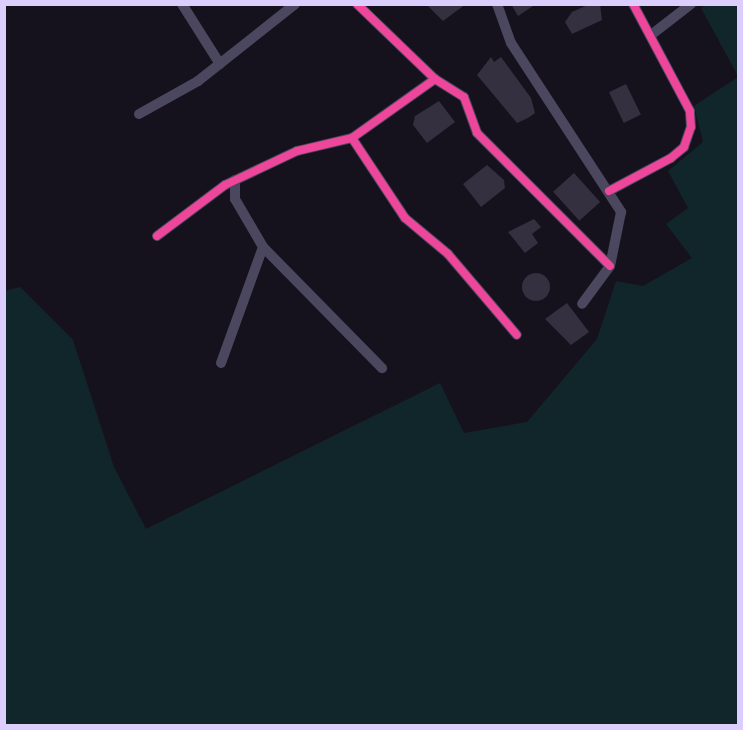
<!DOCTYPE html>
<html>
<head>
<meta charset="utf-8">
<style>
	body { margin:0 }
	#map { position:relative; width:743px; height:730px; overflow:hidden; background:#15121d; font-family:Raleway,sans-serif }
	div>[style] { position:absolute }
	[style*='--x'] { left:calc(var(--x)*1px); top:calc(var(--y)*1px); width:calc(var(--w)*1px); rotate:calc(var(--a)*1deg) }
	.green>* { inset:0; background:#11262a }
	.building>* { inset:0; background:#34303f; transform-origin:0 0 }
	.round { border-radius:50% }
	.minor>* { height:10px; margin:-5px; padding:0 5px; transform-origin:5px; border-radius:5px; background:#4b475e }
	.cycleway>* { height:8px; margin:-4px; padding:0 4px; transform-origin:4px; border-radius:4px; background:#ed469a }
	span { translate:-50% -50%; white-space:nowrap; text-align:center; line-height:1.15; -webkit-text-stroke:5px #140d22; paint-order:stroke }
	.frame { position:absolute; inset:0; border:6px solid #dbceff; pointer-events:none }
</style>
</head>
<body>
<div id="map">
	<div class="green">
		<i style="clip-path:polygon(707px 5px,738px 5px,738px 76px,701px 8px)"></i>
		<i style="clip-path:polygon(738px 77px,738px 725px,5px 725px,4px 291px,20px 287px,73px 340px,114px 467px,146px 529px,440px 383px,464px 433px,527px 422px,597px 339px,616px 281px,643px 286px,692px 258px,666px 224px,688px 208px,668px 171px,703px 142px,694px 106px)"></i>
	</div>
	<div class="building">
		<i style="clip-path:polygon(426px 4px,466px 4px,443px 21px)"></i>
		<i style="clip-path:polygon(511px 4px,536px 4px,518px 16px)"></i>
		<i style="clip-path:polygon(590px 4px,600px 4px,602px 20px,572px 34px,565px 22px,572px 12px)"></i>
		<i style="clip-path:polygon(491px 57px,494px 62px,501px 57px,531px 98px,535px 113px,528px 118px,517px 123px,477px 75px)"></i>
		<i style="left:626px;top:84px;width:34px;height:19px;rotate:64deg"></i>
		<i style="clip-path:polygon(439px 101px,455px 122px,427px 143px,413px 125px,415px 116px)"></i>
		<i style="clip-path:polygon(487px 165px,504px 180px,505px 188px,481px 207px,463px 184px)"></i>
		<i style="left:574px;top:173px;width:39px;height:28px;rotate:48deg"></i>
		<i style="clip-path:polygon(534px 219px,541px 227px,532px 234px,538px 243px,525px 253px,508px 232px)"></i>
		<i class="round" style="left:522px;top:273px;width:28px;height:28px"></i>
		<i style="clip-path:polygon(567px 303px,589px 332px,571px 345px,545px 319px)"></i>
	</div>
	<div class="minor">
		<i style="--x:182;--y:4;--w:71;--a:57.7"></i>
		<i style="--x:357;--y:4;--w:108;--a:43.9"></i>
		<i style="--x:435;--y:79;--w:34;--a:32"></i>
		<i style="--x:464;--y:97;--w:38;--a:70"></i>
		<i style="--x:477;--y:133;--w:188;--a:45"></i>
		<i style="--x:497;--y:4;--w:41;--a:70.3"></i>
		<i style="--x:511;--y:43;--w:202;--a:56.9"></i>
		<i style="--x:621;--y:212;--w:55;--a:101.5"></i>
		<i style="--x:610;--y:266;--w:47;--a:126.4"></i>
		<i style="--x:651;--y:35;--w:51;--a:-37.8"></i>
		<i style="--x:139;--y:114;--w:68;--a:-29.2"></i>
		<i style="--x:198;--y:81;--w:124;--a:-38.4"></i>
		<i style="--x:352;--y:138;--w:96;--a:56.5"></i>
		<i style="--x:405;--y:218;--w:56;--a:39.9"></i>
		<i style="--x:448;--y:254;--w:106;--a:49.6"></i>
		<i style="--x:235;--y:180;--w:19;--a:90"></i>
		<i style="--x:235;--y:199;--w:56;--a:59.7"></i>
		<i style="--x:263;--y:247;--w:170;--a:45.5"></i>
		<i style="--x:609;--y:191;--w:70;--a:-28"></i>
		<i style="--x:671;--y:158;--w:17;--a:-40"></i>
		<i style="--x:684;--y:147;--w:21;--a:-71"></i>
		<i style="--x:691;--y:127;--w:16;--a:-94"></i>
		<i style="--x:690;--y:111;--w:121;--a:-118"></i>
		<i style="--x:157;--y:236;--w:85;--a:-36.9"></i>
		<i style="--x:225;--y:185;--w:80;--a:-25.3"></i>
		<i style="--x:297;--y:151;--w:57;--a:-13.3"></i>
		<i style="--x:352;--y:138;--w:102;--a:-35.4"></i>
		<i style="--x:221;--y:363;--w:123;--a:-70.1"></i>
	</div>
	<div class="cycleway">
		<i style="--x:357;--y:4;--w:108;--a:43.9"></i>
		<i style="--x:435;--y:79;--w:34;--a:32"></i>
		<i style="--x:464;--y:97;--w:38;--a:70"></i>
		<i style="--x:477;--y:133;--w:188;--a:45"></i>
		<i style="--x:352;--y:138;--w:96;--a:56.5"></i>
		<i style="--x:405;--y:218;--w:56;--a:39.9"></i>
		<i style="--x:448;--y:254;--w:106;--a:49.6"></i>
		<i style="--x:609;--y:191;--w:70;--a:-28"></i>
		<i style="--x:671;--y:158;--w:17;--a:-40"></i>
		<i style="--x:684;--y:147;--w:21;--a:-71"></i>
		<i style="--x:691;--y:127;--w:16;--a:-94"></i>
		<i style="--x:690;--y:111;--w:121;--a:-118"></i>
		<i style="--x:157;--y:236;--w:85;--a:-36.9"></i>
		<i style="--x:225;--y:185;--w:80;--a:-25.3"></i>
		<i style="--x:297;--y:151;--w:57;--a:-13.3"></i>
		<i style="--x:352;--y:138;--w:102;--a:-35.4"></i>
	</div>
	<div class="frame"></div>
</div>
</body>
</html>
